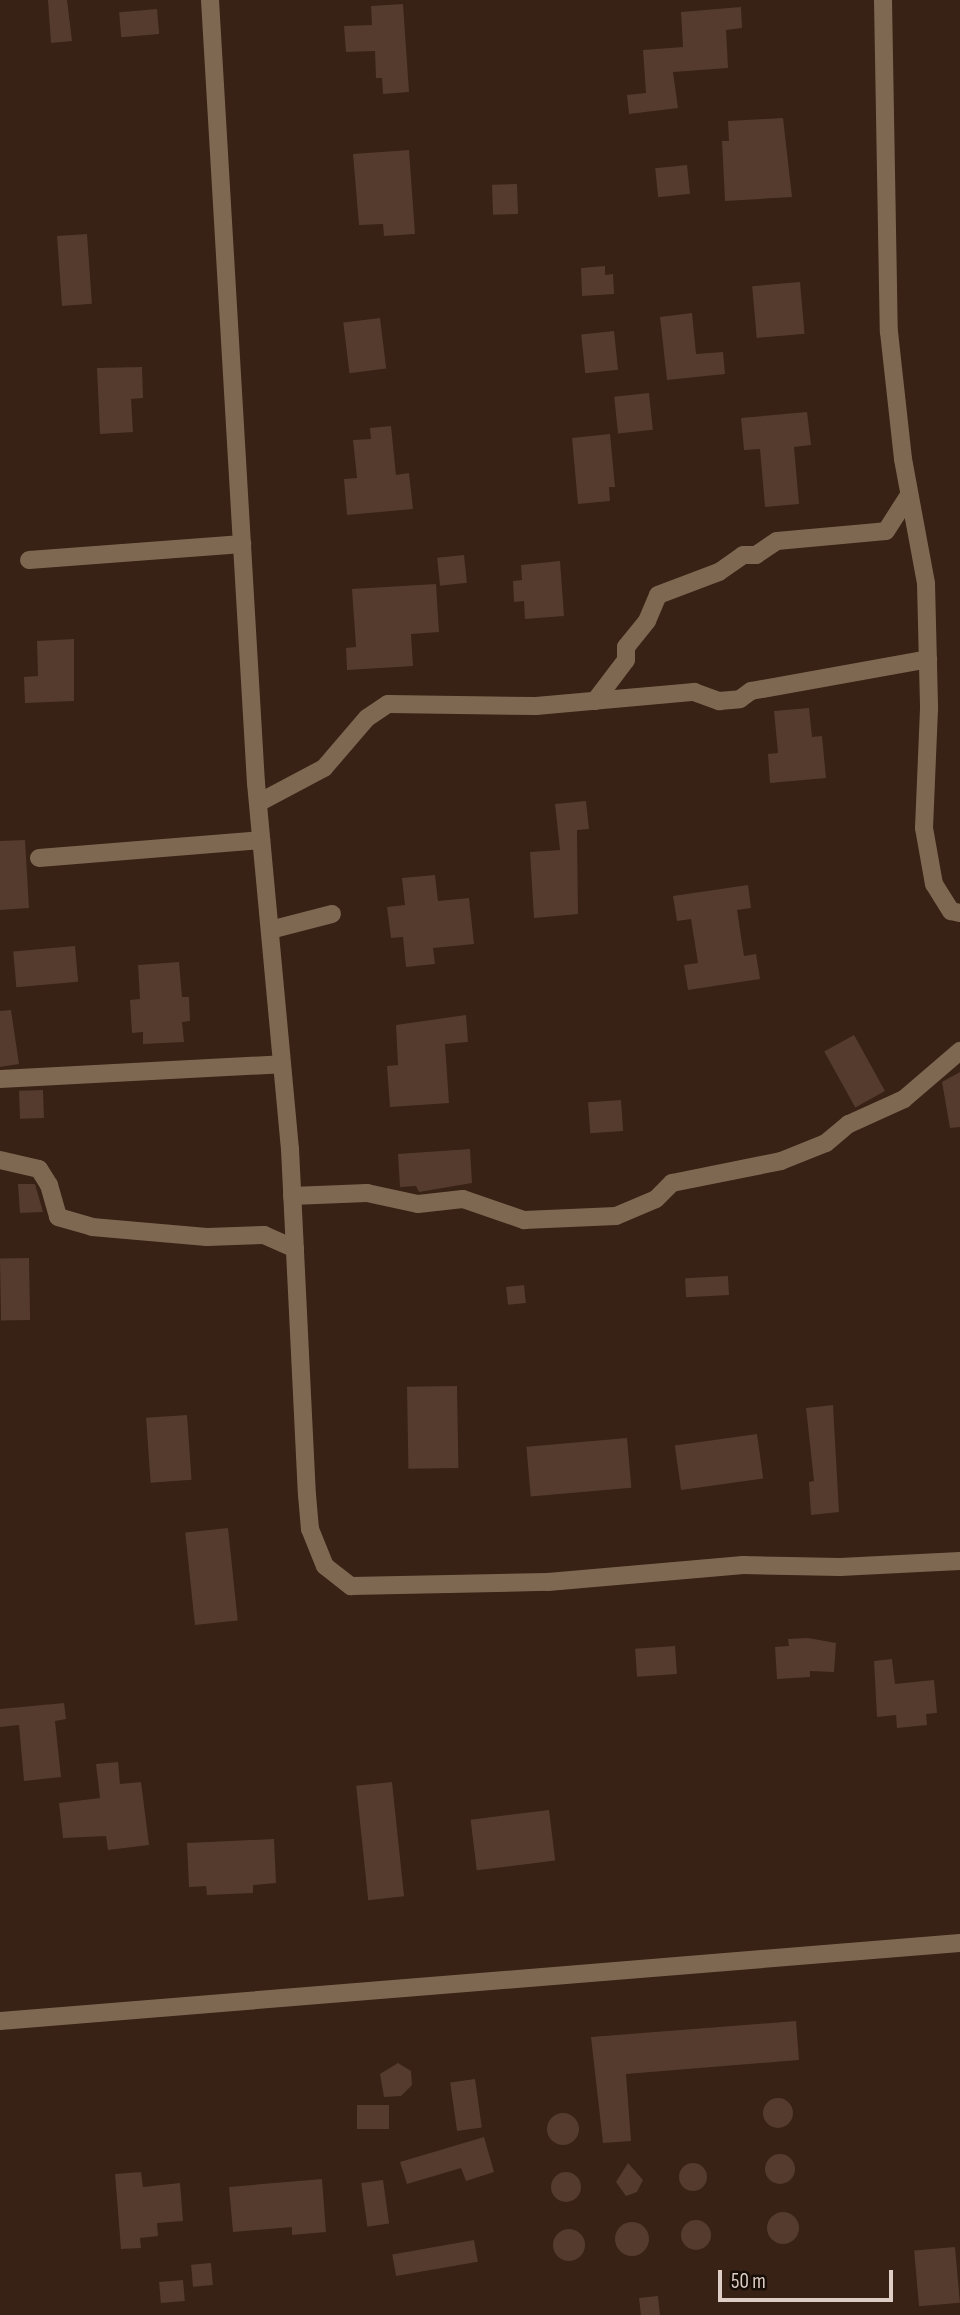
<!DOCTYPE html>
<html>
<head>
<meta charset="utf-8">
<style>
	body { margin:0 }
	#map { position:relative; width:960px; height:2315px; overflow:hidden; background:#382115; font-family:"Sofia Sans Condensed",sans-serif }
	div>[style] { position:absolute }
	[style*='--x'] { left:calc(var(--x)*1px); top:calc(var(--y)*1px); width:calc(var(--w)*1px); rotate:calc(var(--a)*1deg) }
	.building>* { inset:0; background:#543b2e; transform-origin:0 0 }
	.round { border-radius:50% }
	.minor>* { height:18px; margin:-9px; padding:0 9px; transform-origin:9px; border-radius:9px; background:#7f6851 }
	span { translate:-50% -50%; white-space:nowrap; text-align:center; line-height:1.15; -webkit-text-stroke:7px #180e08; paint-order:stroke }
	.scale { position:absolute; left:718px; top:2270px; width:175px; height:32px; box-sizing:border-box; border:4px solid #decec6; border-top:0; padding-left:9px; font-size:21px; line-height:24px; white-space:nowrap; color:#decec6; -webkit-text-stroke:5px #180e08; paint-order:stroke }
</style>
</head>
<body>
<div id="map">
	<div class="building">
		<i style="clip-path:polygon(48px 0,67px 0,72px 41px,51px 43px)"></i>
		<i style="clip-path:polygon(403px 4px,409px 92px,383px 94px,382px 78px,376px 78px,375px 51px,346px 52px,344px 26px,372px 25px,371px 6px)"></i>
		<i style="clip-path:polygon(741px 7px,742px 28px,726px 30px,728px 68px,673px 72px,678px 108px,629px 114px,627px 95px,646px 93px,643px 50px,683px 47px,681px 12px)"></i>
		<i style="left:157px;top:9px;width:25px;height:38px;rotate:85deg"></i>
		<i style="clip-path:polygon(783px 118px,792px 197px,725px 201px,722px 141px,729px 141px,728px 121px)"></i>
		<i style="clip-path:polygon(409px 150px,415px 234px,384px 236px,383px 224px,359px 225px,353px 154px)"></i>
		<i style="left:687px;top:165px;width:29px;height:32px;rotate:84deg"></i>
		<i style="left:517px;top:184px;width:30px;height:25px;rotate:88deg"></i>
		<i style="left:87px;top:234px;width:70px;height:30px;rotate:86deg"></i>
		<i style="clip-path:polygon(605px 266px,605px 275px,613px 274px,614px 294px,582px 296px,581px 268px)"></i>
		<i style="left:800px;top:282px;width:52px;height:48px;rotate:85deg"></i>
		<i style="clip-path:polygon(692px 313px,696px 354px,723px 352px,725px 374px,667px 380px,660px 317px)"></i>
		<i style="left:380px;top:318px;width:51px;height:37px;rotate:83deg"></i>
		<i style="left:614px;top:331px;width:39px;height:33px;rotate:84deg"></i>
		<i style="clip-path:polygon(142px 367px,143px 398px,131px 399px,133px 432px,100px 434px,97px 368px)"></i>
		<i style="left:649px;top:393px;width:37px;height:35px;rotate:84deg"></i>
		<i style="clip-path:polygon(807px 412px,811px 445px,794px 447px,799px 504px,765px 507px,760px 449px,744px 450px,741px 418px)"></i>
		<i style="clip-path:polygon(391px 426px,396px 475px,409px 473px,413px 509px,347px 515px,344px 479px,357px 478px,353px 440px,371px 439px,370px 428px)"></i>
		<i style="clip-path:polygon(610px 434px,615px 487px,609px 487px,610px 501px,578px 504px,572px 438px)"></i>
		<i style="left:464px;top:555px;width:28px;height:27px;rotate:84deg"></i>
		<i style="clip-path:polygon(560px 561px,564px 616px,525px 619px,524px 601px,514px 602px,513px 581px,522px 580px,521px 565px)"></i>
		<i style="clip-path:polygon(436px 584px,439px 632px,411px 634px,413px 666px,347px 670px,346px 648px,356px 647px,352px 589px)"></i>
		<i style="clip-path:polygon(74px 639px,74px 701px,25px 703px,24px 677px,38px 676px,37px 641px)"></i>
		<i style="clip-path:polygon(809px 708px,812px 737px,822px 736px,826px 778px,770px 783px,768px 754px,778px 753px,774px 711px)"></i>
		<i style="clip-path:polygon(586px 801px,589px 829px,577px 830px,578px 914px,534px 918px,530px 852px,560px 850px,555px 804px)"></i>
		<i style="clip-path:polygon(25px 840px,29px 908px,0 910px,0 841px)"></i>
		<i style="clip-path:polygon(435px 875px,438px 901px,469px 898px,474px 944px,433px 948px,435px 964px,406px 967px,403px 937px,391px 938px,387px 907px,405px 905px,402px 878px)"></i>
		<i style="clip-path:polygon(748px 885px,751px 908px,737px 910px,744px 956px,756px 954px,760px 979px,688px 990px,684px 965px,698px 963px,691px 919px,677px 921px,673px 896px)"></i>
		<i style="left:75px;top:946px;width:36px;height:62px;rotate:85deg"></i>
		<i style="clip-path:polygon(179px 962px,182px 997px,189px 997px,190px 1021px,182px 1022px,184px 1042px,143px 1044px,143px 1032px,132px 1033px,130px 1000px,140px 999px,138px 965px)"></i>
		<i style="clip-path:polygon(11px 1010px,19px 1064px,0 1067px,0 1011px)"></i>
		<i style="clip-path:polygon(466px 1015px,468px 1042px,445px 1044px,449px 1103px,390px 1107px,387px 1066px,398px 1065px,396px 1025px)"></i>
		<i style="left:854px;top:1035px;width:64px;height:34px;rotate:61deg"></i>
		<i style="clip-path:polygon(960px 1072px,960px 1127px,950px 1128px,942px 1082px)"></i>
		<i style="left:43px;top:1090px;width:28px;height:24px;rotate:88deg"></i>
		<i style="left:621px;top:1100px;width:31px;height:33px;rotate:86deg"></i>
		<i style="clip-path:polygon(470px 1149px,472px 1183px,419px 1192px,416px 1186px,400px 1187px,398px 1154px)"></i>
		<i style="clip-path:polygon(18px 1184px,35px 1184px,43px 1212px,20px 1213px)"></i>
		<i style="left:29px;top:1258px;width:62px;height:29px;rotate:89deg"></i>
		<i style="left:728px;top:1276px;width:19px;height:43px;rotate:87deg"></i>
		<i style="left:524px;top:1285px;width:18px;height:18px;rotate:84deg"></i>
		<i style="left:457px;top:1386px;width:82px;height:50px;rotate:89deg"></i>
		<i style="clip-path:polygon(833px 1405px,839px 1512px,811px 1515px,809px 1482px,814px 1481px,806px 1408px)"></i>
		<i style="left:187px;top:1415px;width:65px;height:41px;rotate:86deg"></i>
		<i style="left:757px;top:1434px;width:45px;height:83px;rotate:82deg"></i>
		<i style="left:627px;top:1438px;width:50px;height:101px;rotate:85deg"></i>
		<i style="left:228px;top:1528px;width:93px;height:43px;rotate:84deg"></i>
		<i style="clip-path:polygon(808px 1638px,836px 1643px,834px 1672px,810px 1671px,810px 1677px,777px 1679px,775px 1647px,789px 1646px,788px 1639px)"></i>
		<i style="left:675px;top:1646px;width:28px;height:40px;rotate:86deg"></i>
		<i style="clip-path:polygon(892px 1659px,895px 1684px,934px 1680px,937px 1713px,926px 1714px,927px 1725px,897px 1728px,896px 1715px,877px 1717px,874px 1661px)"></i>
		<i style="clip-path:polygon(64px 1703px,66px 1719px,55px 1721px,61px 1777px,24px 1781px,19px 1725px,0 1727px,0 1709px)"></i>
		<i style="clip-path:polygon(118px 1762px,120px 1784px,141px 1782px,149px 1845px,108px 1850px,106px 1836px,63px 1838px,59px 1803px,100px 1798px,96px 1764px)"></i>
		<i style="left:392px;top:1782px;width:115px;height:36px;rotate:84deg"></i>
		<i style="left:549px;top:1810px;width:51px;height:79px;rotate:83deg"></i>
		<i style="clip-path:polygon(274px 1839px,276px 1883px,253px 1885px,253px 1893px,207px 1895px,206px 1886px,189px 1887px,187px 1843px)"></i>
		<i style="clip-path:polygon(796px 2021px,799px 2060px,626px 2074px,631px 2141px,603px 2143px,591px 2037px)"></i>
		<i style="clip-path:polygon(398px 2063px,411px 2071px,412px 2085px,401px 2096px,384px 2097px,380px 2074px)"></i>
		<i style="left:475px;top:2079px;width:49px;height:25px;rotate:82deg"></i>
		<i class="round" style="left:763px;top:2098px;width:30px;height:30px"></i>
		<i style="left:357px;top:2105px;width:32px;height:24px"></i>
		<i class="round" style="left:547px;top:2113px;width:32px;height:32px"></i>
		<i style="clip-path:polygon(484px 2137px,494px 2172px,466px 2181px,461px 2168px,407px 2184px,400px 2162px)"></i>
		<i class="round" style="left:765px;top:2154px;width:30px;height:30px"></i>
		<i style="clip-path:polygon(628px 2163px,643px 2180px,637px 2192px,626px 2196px,616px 2182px)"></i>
		<i class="round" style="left:679px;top:2163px;width:28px;height:28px"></i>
		<i class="round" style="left:551px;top:2172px;width:30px;height:30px"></i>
		<i style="clip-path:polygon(141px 2172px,143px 2187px,180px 2183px,183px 2221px,157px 2223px,158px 2236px,140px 2238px,141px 2248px,121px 2249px,115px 2174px)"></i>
		<i style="clip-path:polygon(322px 2179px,326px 2232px,292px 2235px,292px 2227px,233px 2232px,229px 2187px)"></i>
		<i style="left:383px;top:2180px;width:44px;height:22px;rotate:82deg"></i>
		<i class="round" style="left:767px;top:2212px;width:32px;height:32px"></i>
		<i class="round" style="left:681px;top:2220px;width:30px;height:30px"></i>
		<i class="round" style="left:615px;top:2222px;width:34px;height:34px"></i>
		<i class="round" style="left:553px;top:2229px;width:32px;height:32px"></i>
		<i style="left:474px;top:2240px;width:22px;height:83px;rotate:80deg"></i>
		<i style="left:955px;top:2247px;width:56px;height:41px;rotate:85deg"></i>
		<i style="left:211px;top:2263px;width:22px;height:20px;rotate:85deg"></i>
		<i style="left:183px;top:2280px;width:21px;height:24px;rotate:85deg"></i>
		<i style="left:658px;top:2296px;width:19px;height:19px;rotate:84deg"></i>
	</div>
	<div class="minor">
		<i style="--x:210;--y:0;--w:784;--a:86.64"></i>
		<i style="--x:256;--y:783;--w:368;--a:84.7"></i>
		<i style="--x:290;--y:1149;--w:346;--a:87.2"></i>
		<i style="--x:307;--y:1495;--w:34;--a:85"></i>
		<i style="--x:310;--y:1529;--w:40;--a:68"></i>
		<i style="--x:325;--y:1566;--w:33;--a:38"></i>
		<i style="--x:351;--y:1586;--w:197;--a:-1.2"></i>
		<i style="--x:548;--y:1582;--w:196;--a:-5"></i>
		<i style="--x:743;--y:1565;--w:97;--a:1.2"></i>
		<i style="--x:840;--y:1567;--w:120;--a:-2.9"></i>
		<i style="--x:883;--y:0;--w:332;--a:89"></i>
		<i style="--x:889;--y:332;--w:128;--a:83.7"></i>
		<i style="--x:903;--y:459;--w:126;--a:79.5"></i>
		<i style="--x:926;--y:583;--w:126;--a:88.6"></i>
		<i style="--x:929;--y:709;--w:119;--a:92.4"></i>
		<i style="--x:924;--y:828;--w:57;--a:79.9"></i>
		<i style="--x:934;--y:884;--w:32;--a:58"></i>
		<i style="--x:951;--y:911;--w:9;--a:13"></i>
		<i style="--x:29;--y:560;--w:214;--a:-4.3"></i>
		<i style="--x:595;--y:701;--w:51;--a:-52.9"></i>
		<i style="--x:626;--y:660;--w:13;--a:-90"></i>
		<i style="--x:626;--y:647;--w:33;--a:-51"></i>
		<i style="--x:647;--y:621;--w:28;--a:-67"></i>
		<i style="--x:658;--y:595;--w:65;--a:-20.7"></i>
		<i style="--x:719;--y:572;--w:29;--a:-35"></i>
		<i style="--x:743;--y:555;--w:13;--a:0"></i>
		<i style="--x:756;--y:555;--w:25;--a:-34"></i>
		<i style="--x:777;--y:541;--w:109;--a:-5.2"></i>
		<i style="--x:886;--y:531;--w:43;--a:-57.4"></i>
		<i style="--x:258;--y:803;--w:75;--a:-27.9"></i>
		<i style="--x:324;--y:768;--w:66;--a:-49.3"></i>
		<i style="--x:367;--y:718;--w:25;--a:-34"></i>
		<i style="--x:388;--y:704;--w:148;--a:0.8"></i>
		<i style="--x:536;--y:706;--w:159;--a:-5.1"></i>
		<i style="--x:694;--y:692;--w:27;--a:20"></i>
		<i style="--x:719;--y:701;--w:21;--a:-5"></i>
		<i style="--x:740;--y:699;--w:14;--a:-36"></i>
		<i style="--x:751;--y:691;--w:180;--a:-10.2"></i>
		<i style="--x:39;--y:858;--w:223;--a:-4.6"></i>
		<i style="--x:270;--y:930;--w:64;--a:-14.5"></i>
		<i style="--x:0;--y:1079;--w:282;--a:-3"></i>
		<i style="--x:0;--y:1160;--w:40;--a:13"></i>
		<i style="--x:39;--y:1169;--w:19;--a:58"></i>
		<i style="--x:49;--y:1185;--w:33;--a:74"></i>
		<i style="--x:58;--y:1217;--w:35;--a:16"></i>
		<i style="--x:92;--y:1227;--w:115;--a:5"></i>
		<i style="--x:207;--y:1237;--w:57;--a:-2"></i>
		<i style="--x:264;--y:1235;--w:34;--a:24"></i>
		<i style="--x:292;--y:1196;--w:75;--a:-2.3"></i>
		<i style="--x:367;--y:1193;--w:52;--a:12.2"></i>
		<i style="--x:418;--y:1204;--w:45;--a:-6.3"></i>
		<i style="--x:463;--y:1199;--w:65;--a:19"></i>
		<i style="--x:524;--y:1220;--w:92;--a:-2.5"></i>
		<i style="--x:616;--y:1216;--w:43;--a:-23"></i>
		<i style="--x:656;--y:1199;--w:23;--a:-45"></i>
		<i style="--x:672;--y:1183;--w:111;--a:-11.4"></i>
		<i style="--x:781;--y:1161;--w:48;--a:-21.8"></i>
		<i style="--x:826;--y:1143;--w:30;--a:-40"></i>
		<i style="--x:849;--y:1124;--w:60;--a:-24.4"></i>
		<i style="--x:904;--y:1099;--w:74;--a:-40.6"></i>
		<i style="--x:0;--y:2021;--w:963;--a:-4.65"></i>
	</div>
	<div class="scale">50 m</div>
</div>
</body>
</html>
